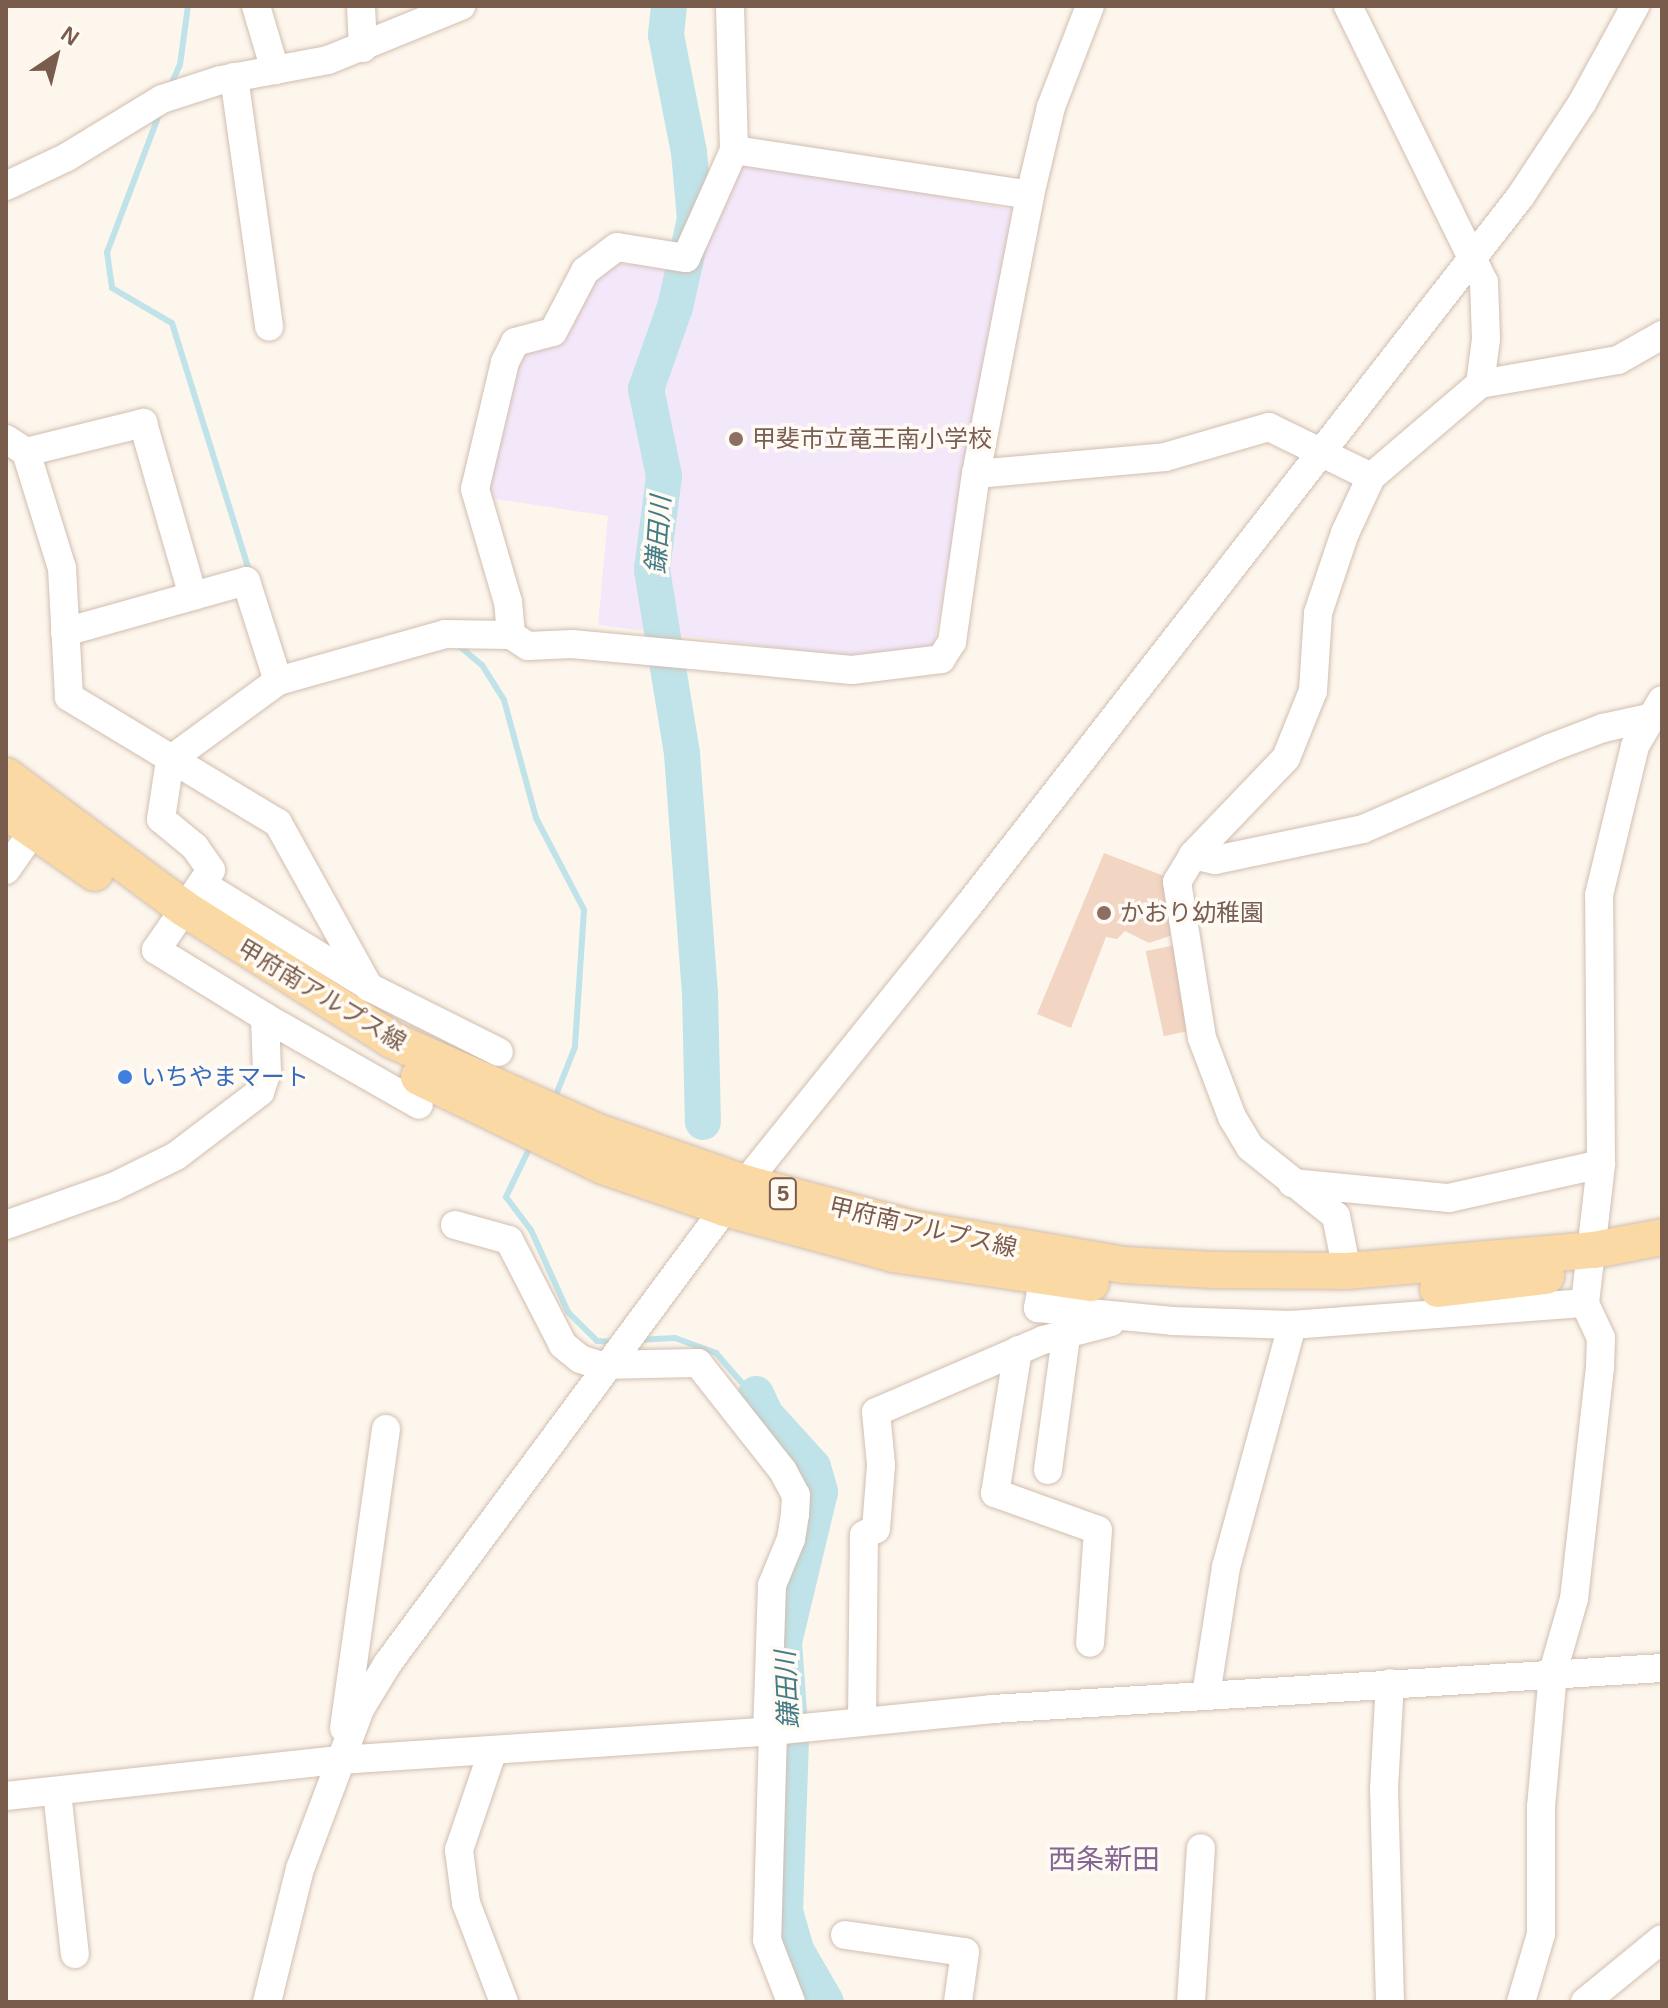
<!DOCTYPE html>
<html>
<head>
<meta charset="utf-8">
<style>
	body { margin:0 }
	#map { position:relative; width:1668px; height:2008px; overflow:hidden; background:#fdf6ec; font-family:Helvetica,"Noto Sans JP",sans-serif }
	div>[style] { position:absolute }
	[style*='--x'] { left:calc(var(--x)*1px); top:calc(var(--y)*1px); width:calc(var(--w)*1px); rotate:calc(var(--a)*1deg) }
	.education>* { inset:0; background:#f3e8fa }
	.stream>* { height:6px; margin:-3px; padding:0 3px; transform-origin:3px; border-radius:3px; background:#bfe3e8 }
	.river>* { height:36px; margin:-18px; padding:0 18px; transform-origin:18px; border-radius:18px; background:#bfe3e8 }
	.building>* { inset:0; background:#f3d5c3; transform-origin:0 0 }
	.roads { filter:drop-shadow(0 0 2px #d1beb0) drop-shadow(0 0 2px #d1beb0) }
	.minor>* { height:28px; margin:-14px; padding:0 14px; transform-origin:14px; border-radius:14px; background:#fff }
	.major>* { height:36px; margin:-18px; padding:0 18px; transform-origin:18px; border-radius:18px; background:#fbd9a5 }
	.dots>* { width:22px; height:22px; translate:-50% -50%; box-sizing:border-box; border:4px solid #fffaf3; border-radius:50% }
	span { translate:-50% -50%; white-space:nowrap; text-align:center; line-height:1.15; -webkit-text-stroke:7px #fffaf3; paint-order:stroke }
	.shield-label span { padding:2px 6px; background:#fffaf3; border:2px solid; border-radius:6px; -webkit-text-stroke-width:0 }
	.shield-label { font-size:22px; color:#7a5c4d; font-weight:700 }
	.education-label { font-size:24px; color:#785e54 }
	.left { translate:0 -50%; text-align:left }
	.street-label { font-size:24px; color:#7a5c4d }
	.shop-label { font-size:24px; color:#366cbe }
	.water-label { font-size:26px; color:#437c86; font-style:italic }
	.quarter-label { font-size:28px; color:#846695 }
	.frame { position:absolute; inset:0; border:8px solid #7a5c4d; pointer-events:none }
	.north { position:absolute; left:16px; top:16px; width:80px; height:80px; -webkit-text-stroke:6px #fffaf3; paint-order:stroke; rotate:35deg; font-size:22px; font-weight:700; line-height:32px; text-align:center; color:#7a5c4d }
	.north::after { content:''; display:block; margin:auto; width:28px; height:36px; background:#7a5c4d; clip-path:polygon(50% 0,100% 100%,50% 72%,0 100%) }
</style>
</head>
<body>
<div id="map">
	<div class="education">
		<i style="clip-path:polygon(747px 159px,1013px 210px,933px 650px,863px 659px,598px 625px,608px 516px,489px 498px,485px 485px,525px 339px,606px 264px,692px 265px)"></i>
	</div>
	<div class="stream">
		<i style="--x:170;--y:87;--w:24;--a:-66"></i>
		<i style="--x:180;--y:65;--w:60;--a:-82.3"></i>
		<i style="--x:160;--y:112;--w:150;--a:110.7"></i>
		<i style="--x:107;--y:252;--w:36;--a:82"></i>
		<i style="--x:112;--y:288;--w:69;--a:30.3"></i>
		<i style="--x:172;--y:323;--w:262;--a:72.7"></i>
		<i style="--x:458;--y:645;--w:31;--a:40"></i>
		<i style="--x:482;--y:665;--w:41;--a:57.8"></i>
		<i style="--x:504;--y:700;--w:122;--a:74.8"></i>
		<i style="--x:536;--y:818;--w:104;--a:62.4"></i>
		<i style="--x:584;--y:910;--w:137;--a:93.8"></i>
		<i style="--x:575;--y:1047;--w:57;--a:111.6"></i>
		<i style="--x:531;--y:1145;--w:58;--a:115.7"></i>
		<i style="--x:506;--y:1197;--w:41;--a:52.9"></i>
		<i style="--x:531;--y:1230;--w:90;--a:65.7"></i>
		<i style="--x:568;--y:1312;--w:41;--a:45"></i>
		<i style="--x:597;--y:1341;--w:18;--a:3"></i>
		<i style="--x:638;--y:1340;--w:37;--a:-3"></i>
		<i style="--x:675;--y:1338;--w:44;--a:20.1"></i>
		<i style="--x:716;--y:1353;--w:108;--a:49.1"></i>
	</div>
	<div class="river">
		<i style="--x:669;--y:6;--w:29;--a:96"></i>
		<i style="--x:666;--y:35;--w:119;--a:78.9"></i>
		<i style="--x:689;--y:152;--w:67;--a:84.9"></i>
		<i style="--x:695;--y:219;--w:90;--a:102.8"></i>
		<i style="--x:675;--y:307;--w:87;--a:109.5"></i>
		<i style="--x:646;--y:389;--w:89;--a:78.3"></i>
		<i style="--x:664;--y:476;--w:95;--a:97.3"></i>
		<i style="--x:652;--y:570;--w:186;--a:80.7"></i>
		<i style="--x:682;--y:754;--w:240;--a:85.7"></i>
		<i style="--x:700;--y:993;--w:129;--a:88.7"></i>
		<i style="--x:756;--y:1394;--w:23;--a:65"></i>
		<i style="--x:766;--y:1415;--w:70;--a:47.9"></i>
		<i style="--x:813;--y:1467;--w:26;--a:74"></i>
		<i style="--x:820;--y:1492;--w:154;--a:103.5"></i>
		<i style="--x:784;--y:1642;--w:98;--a:85.9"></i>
		<i style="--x:791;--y:1740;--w:171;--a:92"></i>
		<i style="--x:785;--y:1911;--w:41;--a:74.2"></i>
		<i style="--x:796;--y:1950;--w:60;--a:60"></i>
	</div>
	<div class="building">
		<i style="clip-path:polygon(1104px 853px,1172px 879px,1173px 935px,1149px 943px,1125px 931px,1117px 939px,1106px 937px,1071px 1028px,1037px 1014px)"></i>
		<i style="left:1175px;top:945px;width:87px;height:30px;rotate:78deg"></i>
	</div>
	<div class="roads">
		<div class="minor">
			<i style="--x:256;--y:6;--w:67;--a:73.5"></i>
			<i style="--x:361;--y:6;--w:42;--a:87.3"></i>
			<i style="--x:1348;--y:6;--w:308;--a:63.8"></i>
			<i style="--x:1484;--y:282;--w:57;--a:88"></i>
			<i style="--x:1486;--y:339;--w:45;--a:97.6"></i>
			<i style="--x:234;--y:77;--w:252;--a:82"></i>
			<i style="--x:734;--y:150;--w:299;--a:8.6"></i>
			<i style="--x:6;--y:186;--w:68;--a:-25.4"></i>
			<i style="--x:67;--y:157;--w:111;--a:-31.4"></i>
			<i style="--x:162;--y:99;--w:62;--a:-17.9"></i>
			<i style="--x:221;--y:80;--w:109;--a:-10.6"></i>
			<i style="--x:328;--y:60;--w:144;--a:-22.1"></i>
			<i style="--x:6;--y:439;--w:24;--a:33"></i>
			<i style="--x:26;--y:452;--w:121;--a:72.8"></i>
			<i style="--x:62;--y:568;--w:129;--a:86.9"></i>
			<i style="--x:69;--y:697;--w:244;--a:31.1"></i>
			<i style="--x:278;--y:823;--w:188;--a:61"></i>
			<i style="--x:369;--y:987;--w:145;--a:26.6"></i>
			<i style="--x:26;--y:452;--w:121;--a:-13.9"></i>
			<i style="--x:143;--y:423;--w:180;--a:73.9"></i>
			<i style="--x:976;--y:474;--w:190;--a:-5.1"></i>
			<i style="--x:1165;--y:457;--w:108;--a:-16.1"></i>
			<i style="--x:1269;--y:427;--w:114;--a:26.1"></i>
			<i style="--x:65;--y:632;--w:188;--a:-15.7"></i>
			<i style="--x:246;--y:581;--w:105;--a:72.3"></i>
			<i style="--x:511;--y:635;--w:33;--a:-95"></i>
			<i style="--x:508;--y:602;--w:118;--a:-106.3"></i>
			<i style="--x:475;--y:489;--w:130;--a:-76.7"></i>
			<i style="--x:505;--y:362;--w:22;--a:-63"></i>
			<i style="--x:515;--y:342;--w:39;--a:-15"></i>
			<i style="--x:553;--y:332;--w:69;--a:-62.3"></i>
			<i style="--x:585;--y:271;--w:40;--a:-37"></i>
			<i style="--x:617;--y:247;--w:70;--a:9.1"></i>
			<i style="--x:686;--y:258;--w:118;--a:-66"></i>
			<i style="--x:734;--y:150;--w:144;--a:-91.6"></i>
			<i style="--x:1193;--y:855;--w:23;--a:13"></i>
			<i style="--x:1215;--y:860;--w:151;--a:-11.8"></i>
			<i style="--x:1363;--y:829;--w:204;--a:-23.4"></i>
			<i style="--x:1550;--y:748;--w:57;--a:-20.7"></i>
			<i style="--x:1603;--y:728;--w:46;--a:-12.5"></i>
			<i style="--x:6;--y:870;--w:49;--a:-55"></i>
			<i style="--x:202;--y:884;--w:191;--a:31.5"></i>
			<i style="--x:265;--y:1017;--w:177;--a:29.7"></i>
			<i style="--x:1292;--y:1183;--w:158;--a:5.5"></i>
			<i style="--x:1449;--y:1198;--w:156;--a:-12.6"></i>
			<i style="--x:6;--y:1225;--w:114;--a:-19.6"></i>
			<i style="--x:113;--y:1187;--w:70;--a:-26.2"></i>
			<i style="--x:176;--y:1156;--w:106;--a:-37.3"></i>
			<i style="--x:260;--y:1092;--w:21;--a:-71"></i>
			<i style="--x:267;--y:1072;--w:55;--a:-92.1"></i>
			<i style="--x:265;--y:1017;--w:128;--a:-148.4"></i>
			<i style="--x:156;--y:950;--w:97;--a:-55.5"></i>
			<i style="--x:211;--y:870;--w:28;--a:-125"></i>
			<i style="--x:195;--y:847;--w:44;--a:-140.5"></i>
			<i style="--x:161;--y:819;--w:60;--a:-81.3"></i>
			<i style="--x:170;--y:760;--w:134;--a:-36.2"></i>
			<i style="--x:278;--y:681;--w:173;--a:-15.7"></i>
			<i style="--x:445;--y:634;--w:66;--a:0.9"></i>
			<i style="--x:511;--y:635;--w:20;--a:33"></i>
			<i style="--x:528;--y:646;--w:44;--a:-2.6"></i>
			<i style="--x:572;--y:644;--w:281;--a:5.3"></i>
			<i style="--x:852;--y:670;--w:90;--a:-7"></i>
			<i style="--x:941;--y:659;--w:20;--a:-57"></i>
			<i style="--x:952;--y:642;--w:170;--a:-81.9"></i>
			<i style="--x:976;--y:474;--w:284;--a:-79"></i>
			<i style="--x:1030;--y:195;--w:90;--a:-76.6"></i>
			<i style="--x:1051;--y:107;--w:108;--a:-68.9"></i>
			<i style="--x:455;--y:1225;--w:56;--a:15.5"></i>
			<i style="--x:509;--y:1240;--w:118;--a:62.8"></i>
			<i style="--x:563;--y:1345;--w:22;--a:39"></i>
			<i style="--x:580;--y:1359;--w:20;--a:18"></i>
			<i style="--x:599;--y:1365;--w:99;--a:-1.2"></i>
			<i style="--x:698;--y:1363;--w:137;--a:51.8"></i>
			<i style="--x:783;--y:1471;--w:27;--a:62"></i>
			<i style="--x:796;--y:1495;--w:19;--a:93"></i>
			<i style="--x:795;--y:1514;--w:25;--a:99"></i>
			<i style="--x:791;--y:1539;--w:50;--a:112.4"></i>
			<i style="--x:772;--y:1585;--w:147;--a:91.9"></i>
			<i style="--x:1047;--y:1258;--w:51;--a:100.2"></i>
			<i style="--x:1038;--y:1308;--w:135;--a:5.5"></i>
			<i style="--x:1172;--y:1321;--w:120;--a:1.9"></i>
			<i style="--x:1292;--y:1325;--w:294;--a:-4.3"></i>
			<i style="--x:1347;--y:1271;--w:56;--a:-101.3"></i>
			<i style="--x:1336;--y:1216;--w:110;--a:-141.3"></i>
			<i style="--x:1250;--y:1147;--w:35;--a:-121"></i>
			<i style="--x:1232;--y:1117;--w:85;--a:-110.8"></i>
			<i style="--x:1202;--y:1038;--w:158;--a:-99.1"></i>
			<i style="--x:1177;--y:882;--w:31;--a:-59"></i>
			<i style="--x:1193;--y:855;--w:134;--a:-46.2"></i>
			<i style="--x:1286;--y:758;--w:72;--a:-68.1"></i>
			<i style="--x:1313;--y:691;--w:78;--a:-86.3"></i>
			<i style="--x:1318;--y:613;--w:84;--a:-71.4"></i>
			<i style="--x:1345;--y:533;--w:62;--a:-65.1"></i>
			<i style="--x:1371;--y:477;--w:143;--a:-40.5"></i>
			<i style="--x:1480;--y:384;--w:140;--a:-9.9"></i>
			<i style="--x:1618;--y:360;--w:51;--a:-29.6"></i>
			<i style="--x:1018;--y:1350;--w:145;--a:99.1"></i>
			<i style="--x:995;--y:1493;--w:109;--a:19.8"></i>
			<i style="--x:1098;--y:1530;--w:113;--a:94"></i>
			<i style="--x:1048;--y:1470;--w:135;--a:-82.3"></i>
			<i style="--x:1206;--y:1695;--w:130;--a:-81.1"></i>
			<i style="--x:1226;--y:1567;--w:251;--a:-74.7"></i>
			<i style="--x:862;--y:1721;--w:186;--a:-89.4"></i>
			<i style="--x:864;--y:1535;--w:13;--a:-27"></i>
			<i style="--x:876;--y:1529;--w:64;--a:-85.5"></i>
			<i style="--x:881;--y:1465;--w:53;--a:-95.4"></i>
			<i style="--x:876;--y:1412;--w:182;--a:-23.3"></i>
			<i style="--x:1043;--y:1340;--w:70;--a:-14.8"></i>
			<i style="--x:344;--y:1728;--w:302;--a:-82"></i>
			<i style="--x:773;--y:1731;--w:209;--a:91.6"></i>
			<i style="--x:767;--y:1940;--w:66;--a:68.8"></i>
			<i style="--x:493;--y:1750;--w:106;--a:108.8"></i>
			<i style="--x:459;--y:1850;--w:53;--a:82.5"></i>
			<i style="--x:466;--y:1903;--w:106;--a:69"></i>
			<i style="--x:57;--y:1792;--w:163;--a:83.7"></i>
			<i style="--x:6;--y:1796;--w:335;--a:-6.2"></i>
			<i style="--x:339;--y:1760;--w:435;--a:-3.8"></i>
			<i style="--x:773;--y:1731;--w:220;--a:-5.7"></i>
			<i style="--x:992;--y:1709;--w:671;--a:-3.5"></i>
			<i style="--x:845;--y:1935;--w:121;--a:8.1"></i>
			<i style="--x:965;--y:1952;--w:50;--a:98"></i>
			<i style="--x:267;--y:2002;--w:137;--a:-76.1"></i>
			<i style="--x:300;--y:1869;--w:171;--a:-69.4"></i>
			<i style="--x:360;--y:1709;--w:54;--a:-58.7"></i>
			<i style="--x:388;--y:1663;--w:566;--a:-53.47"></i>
			<i style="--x:725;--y:1208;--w:388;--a:-51.2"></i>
			<i style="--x:968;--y:906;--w:899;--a:-52.1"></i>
			<i style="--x:1520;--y:197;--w:113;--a:-56.6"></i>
			<i style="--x:1582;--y:103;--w:111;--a:-61.3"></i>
			<i style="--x:1191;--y:2002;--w:154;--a:-86.3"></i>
			<i style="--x:1390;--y:2002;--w:213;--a:-91.6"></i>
			<i style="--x:1384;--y:1789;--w:106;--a:-86.8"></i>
			<i style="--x:1521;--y:2002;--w:71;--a:-73.6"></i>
			<i style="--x:1541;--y:1934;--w:127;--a:-90"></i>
			<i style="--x:1541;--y:1807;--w:136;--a:-84.9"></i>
			<i style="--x:1553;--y:1672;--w:76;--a:-74"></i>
			<i style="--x:1574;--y:1599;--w:233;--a:-83.6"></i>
			<i style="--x:1600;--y:1367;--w:29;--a:-88"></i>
			<i style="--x:1601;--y:1338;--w:38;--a:-115"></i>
			<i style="--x:1585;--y:1303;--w:140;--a:-83.4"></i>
			<i style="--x:1601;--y:1164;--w:269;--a:-90.4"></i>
			<i style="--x:1599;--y:895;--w:153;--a:-76.4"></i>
			<i style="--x:1635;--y:746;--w:53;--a:-59.6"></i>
			<i style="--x:1585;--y:2002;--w:99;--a:-39.3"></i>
		</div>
		<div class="major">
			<i style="--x:6;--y:776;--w:223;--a:36.6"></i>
			<i style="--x:185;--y:909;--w:245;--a:32.3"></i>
			<i style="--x:392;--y:1040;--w:222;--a:24.1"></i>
			<i style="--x:595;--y:1131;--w:161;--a:19.2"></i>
			<i style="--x:747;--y:1184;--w:174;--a:15"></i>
			<i style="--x:915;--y:1229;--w:212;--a:9.8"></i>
			<i style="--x:1124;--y:1265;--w:89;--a:3.2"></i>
			<i style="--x:1213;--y:1270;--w:134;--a:0.4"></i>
			<i style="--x:1347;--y:1271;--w:248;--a:-4.9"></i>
			<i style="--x:1594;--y:1250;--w:69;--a:-10.8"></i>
			<i style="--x:6;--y:811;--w:108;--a:34.9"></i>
			<i style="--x:419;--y:1077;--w:204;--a:25.8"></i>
			<i style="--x:603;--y:1166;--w:129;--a:19"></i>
			<i style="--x:725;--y:1208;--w:175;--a:15.2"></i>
			<i style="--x:894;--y:1254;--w:199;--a:8.4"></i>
			<i style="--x:1438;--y:1289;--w:109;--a:-6.9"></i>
		</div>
	</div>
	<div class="dots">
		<i style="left:736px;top:439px;background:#8d6e63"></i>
		<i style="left:1104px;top:913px;background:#8d6e63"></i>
		<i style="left:125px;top:1077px;background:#3f7fe0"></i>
	</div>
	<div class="shield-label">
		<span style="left:783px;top:1194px">5</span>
	</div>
	<div class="education-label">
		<span class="left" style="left:752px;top:439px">甲斐市立竜王南小学校</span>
		<span class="left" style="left:1120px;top:913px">かおり幼稚園</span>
	</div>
	<div class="street-label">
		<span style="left:322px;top:995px;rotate:31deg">甲府南アルプス線</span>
		<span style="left:923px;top:1227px;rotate:13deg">甲府南アルプス線</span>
	</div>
	<div class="shop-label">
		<span class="left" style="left:141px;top:1077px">いちやまマート</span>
	</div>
	<div class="water-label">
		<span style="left:659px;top:535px;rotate:-86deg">鎌田川</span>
		<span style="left:788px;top:1690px;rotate:-93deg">鎌田川</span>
	</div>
	<div class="quarter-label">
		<span style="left:1104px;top:1860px">西条新田</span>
	</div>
	<div class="frame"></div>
	<div class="north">N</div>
</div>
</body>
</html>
